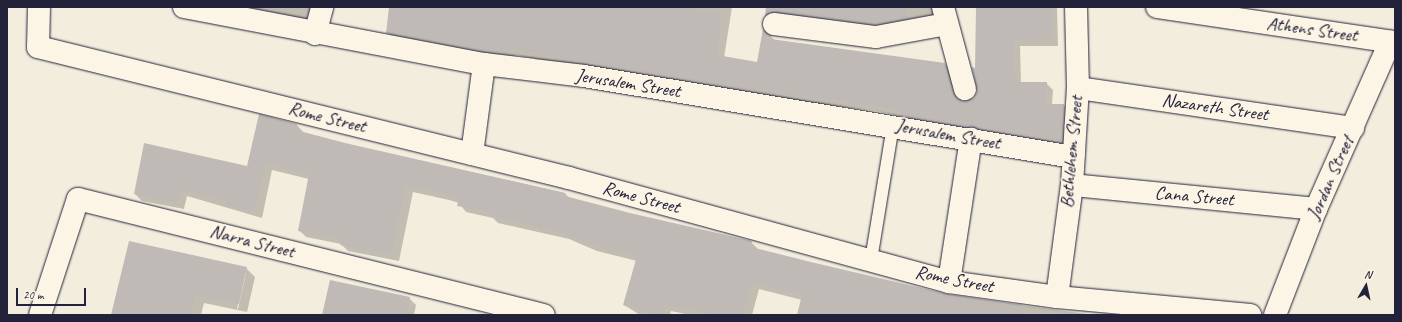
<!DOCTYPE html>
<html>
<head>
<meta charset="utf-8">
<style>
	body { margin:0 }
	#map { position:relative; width:1402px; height:322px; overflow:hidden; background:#f3edde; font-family:Caveat,sans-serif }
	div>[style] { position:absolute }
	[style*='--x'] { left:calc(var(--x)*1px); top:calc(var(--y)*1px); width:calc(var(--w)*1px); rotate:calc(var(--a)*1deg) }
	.shadow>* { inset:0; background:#0003 }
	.building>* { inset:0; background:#bfbab6 }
	.roads { filter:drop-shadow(0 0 1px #22223b) drop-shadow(0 0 1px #22223b) }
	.service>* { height:12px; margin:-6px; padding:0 6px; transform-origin:6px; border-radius:6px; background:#fcf5e5 }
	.minor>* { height:22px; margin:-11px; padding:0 11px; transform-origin:11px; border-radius:11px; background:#fcf5e5 }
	span { translate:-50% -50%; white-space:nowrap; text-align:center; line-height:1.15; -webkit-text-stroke:3px #fcf5e5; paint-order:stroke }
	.street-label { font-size:19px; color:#22223b }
	.frame { position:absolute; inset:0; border:8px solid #22223b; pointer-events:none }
	.north { position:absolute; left:1346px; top:266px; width:40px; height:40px; -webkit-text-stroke:3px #fcf5e5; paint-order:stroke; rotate:9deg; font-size:11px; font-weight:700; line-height:16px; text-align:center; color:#22223b }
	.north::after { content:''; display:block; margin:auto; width:14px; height:18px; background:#22223b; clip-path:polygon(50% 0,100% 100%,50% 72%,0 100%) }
	.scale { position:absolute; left:16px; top:288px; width:70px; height:18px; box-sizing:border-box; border:2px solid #22223b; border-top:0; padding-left:5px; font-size:12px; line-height:14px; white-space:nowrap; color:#22223b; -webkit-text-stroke:3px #fcf5e5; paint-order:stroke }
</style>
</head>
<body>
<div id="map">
	<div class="shadow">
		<i style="clip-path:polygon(239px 7px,311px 7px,308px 20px)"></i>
		<i style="clip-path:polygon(390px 7px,732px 7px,724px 58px,758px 63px,763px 31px,775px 40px,945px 64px,951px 70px,962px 102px,974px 99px,978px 92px,977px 7px,1057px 7px,1058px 46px,1020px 46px,1021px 83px,1046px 83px,1053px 90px,1052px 105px,1064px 105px,1071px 112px,1068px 147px,908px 122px,903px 117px,876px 111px,753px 96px,515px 55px,515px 60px,393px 39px,387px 32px)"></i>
		<i style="clip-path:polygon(767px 7px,936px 7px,938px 21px,877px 30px,772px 22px,766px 16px)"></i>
		<i style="clip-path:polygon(297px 125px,304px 133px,344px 144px,565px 193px,569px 198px,630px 214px,751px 242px,759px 250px,946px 295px,1095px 315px,798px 315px,802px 300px,759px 289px,752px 315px,690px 315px,671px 311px,670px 315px,640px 315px,624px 305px,637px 261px,597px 251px,569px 239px,498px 223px,493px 218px,466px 212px,459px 203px,449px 200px,413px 192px,399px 261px,348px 251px,341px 244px,306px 237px,299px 230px,309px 179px,272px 170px,262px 218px,187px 196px,184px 209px,142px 201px,135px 194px,248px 167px)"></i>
		<i style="clip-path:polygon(evenodd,246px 268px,255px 277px,247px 312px,204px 303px,201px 315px,112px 315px,246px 268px,244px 273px,246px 273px,238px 309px,237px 309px,244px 273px)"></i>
		<i style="clip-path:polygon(409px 298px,416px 305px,414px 315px,323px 315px)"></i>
	</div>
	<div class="building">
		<i style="clip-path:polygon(389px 7px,679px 7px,721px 14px,717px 55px,757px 62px,763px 29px,773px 36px,763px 38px,945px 63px,953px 93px,962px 101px,974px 98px,977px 92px,972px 67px,975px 68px,976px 7px,1052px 7px,1052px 40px,1014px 40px,1015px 82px,1047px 82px,1046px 104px,1064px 104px,1062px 141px,900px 116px,901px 112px,869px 105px,745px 90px,509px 49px,508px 54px,473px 49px,386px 33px)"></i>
		<i style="clip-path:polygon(766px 7px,906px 7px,907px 19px,870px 24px,776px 12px,765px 16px)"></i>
		<i style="clip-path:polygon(259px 114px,297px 124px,296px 130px,345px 143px,565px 193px,565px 196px,630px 213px,752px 241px,751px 247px,815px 263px,947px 294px,1022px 305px,1021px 315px,797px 315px,802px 295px,752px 283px,743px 315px,715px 315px,664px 304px,661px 315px,656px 315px,623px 305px,637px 256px,588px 244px,589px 241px,565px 236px,565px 233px,490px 216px,491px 212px,457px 206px,459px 199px,441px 193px,406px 186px,391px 255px,340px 245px,341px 239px,298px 231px,309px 174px,265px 164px,255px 212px,225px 205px,226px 200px,180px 190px,177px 203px,134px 194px,144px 143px,247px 166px)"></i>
		<i style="clip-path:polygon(129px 241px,247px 267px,239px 304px,195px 295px,191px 315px,111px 315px)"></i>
		<i style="clip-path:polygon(330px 280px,410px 297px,406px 315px,322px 315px)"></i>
	</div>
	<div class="roads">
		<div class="service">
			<i style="--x:871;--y:260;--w:136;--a:-80.7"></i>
		</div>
		<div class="minor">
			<i style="--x:39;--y:7;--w:40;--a:91.4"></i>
			<i style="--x:38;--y:47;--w:547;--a:13.86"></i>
			<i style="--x:569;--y:178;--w:394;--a:15.3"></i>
			<i style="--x:949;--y:282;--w:109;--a:7.9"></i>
			<i style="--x:1057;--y:297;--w:194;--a:5.3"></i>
			<i style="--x:184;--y:7;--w:305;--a:10.8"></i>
			<i style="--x:484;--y:64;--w:101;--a:6.8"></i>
			<i style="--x:584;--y:76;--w:496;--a:9.4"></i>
			<i style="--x:943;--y:7;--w:85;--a:75"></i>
			<i style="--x:1157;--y:7;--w:241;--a:8.4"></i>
			<i style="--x:774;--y:24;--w:103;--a:7.3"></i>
			<i style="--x:876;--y:37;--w:71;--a:-10.5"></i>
			<i style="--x:315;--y:34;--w:28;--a:-75"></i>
			<i style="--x:1078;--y:88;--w:278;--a:8.3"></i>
			<i style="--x:472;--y:154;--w:91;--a:-82.4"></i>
			<i style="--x:1072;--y:185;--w:245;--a:5.6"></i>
			<i style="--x:949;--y:282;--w:145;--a:-81.3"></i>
			<i style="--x:1057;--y:297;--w:113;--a:-82.4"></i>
			<i style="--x:1072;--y:185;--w:97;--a:-86.5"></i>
			<i style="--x:1078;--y:88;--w:81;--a:-91.4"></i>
			<i style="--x:40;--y:315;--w:122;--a:-71.9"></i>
			<i style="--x:78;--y:199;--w:480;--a:14"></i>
			<i style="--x:1275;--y:315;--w:114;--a:-68.9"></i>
			<i style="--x:1316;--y:209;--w:183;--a:-66.1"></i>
		</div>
	</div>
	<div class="street-label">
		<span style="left:1312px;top:30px;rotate:8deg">Athens Street</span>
		<span style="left:628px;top:84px;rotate:9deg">Jerusalem Street</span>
		<span style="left:1215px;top:108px;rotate:8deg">Nazareth Street</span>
		<span style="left:327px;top:118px;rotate:14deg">Rome Street</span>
		<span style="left:948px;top:135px;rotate:10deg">Jerusalem Street</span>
		<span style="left:1072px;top:152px;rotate:-85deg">Bethlehem Street</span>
		<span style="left:1331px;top:178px;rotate:-66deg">Jordan Street</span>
		<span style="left:1194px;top:197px;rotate:5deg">Cana Street</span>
		<span style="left:641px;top:198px;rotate:15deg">Rome Street</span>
		<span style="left:252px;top:242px;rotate:14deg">Narra Street</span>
		<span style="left:954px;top:280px;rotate:11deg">Rome Street</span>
	</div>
	<div class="frame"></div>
	<div class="north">N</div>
	<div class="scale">20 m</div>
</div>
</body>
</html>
